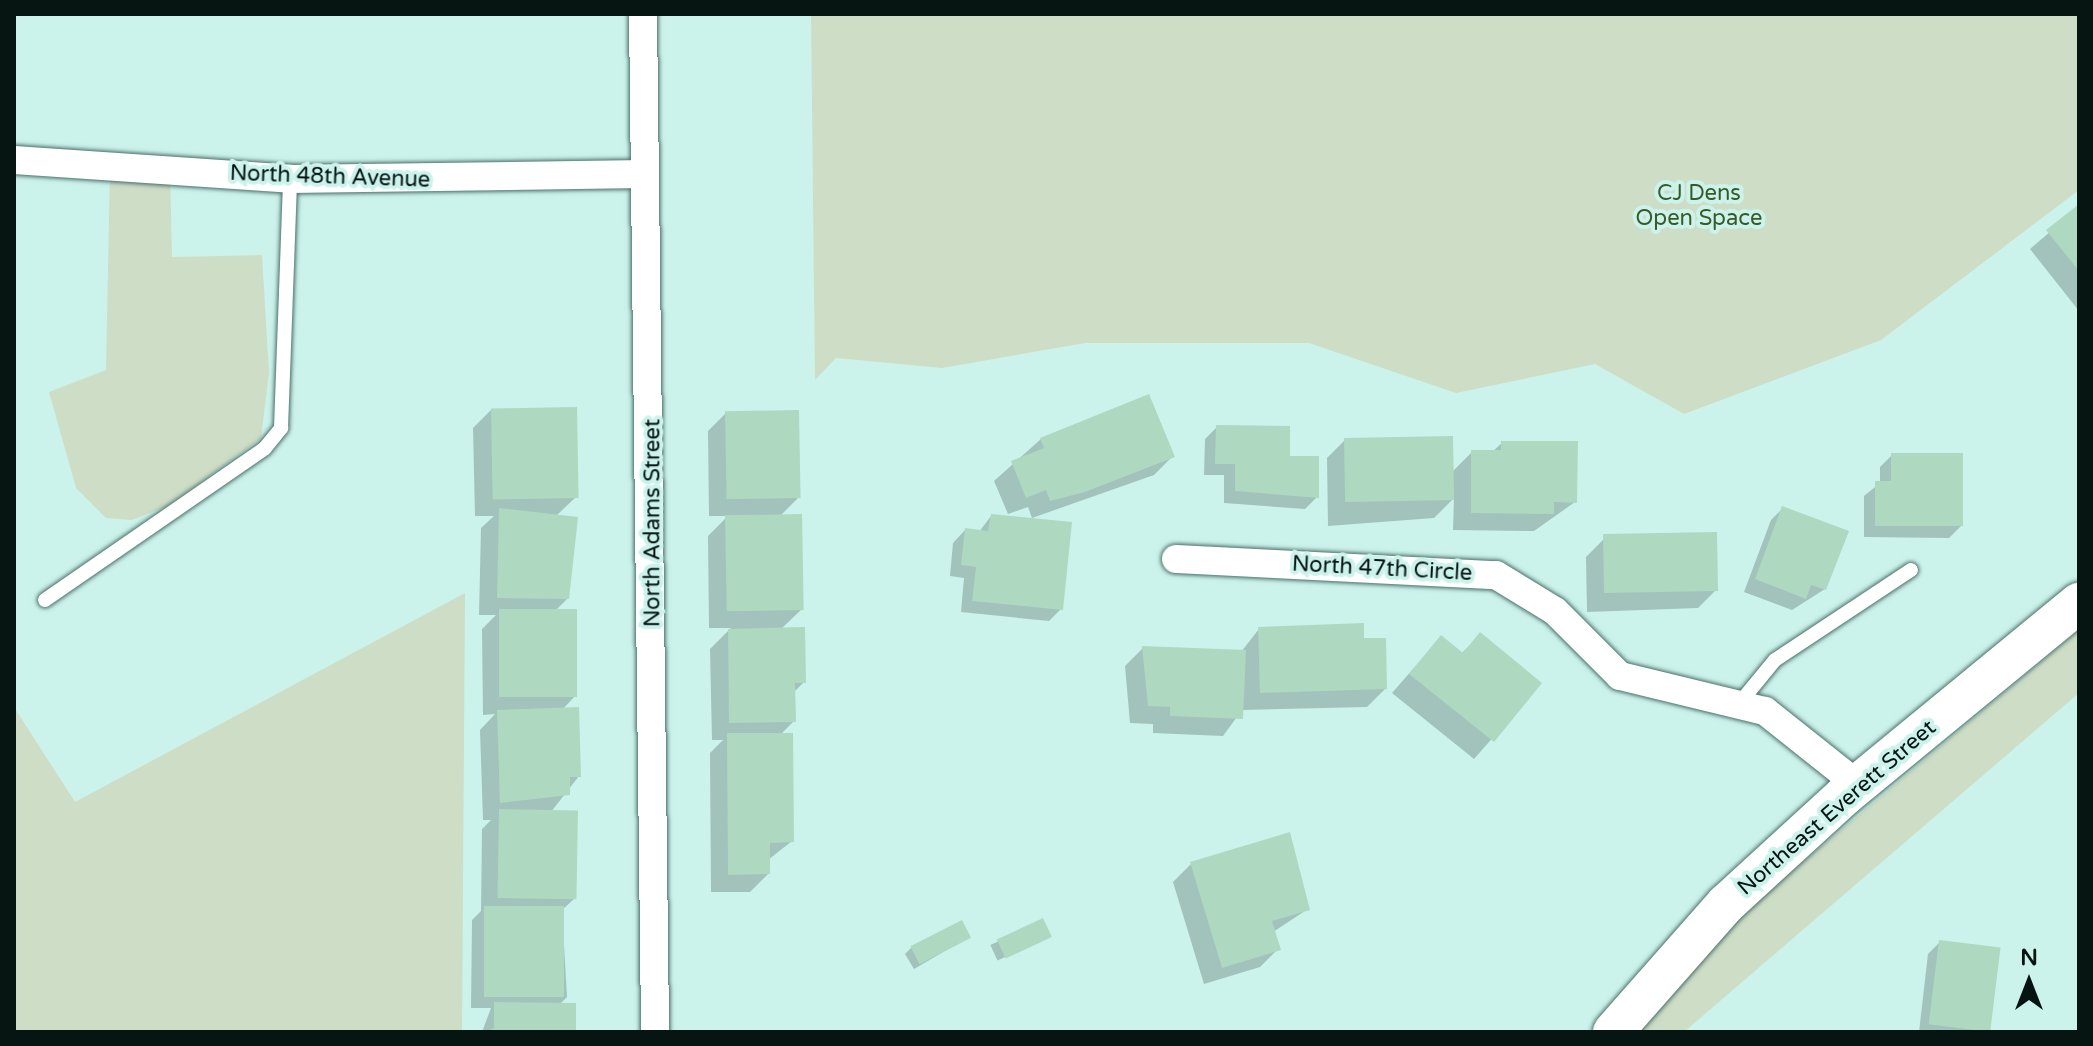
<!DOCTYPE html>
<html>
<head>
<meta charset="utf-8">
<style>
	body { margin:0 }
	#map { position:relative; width:2093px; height:1046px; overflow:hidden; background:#cbf3eb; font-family:"Varela Round",sans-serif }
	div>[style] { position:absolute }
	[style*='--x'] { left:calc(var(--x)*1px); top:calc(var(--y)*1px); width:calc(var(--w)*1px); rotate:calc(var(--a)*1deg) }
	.green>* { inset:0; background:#ceddc6 }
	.shadow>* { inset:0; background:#0003; transform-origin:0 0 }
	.building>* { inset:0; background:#aed8bf; transform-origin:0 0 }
	.roads { filter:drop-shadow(0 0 2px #4b7069) drop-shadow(0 0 2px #4b7069) }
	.lane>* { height:14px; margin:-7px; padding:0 7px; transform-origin:7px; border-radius:7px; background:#fff }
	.street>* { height:28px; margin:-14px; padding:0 14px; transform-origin:14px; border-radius:14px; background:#fff }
	.secondary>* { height:40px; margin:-20px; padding:0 20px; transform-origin:20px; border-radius:20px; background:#fff }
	span { translate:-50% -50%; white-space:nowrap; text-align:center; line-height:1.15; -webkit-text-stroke:8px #cbf3eb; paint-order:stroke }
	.street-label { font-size:22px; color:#061412 }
	.park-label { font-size:22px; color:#395925 }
	.frame { position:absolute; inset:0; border:16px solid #061412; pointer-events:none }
	.north { position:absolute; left:1989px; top:942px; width:80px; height:80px; -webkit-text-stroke:6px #cbf3eb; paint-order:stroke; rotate:0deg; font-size:22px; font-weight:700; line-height:32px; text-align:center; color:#061412 }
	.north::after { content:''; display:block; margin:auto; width:28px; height:36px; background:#061412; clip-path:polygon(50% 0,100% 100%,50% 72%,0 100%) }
</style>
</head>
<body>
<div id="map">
	<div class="green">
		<i style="clip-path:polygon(811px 14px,2079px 14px,2079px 190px,1881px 340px,1684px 414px,1595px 364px,1456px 393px,1309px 343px,1085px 343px,942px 368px,836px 358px,815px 380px)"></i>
		<i style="clip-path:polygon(110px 166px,170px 170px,172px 257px,262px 255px,269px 373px,261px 438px,168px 506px,132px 520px,106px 518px,76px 488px,49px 392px,106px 370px)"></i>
		<i style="clip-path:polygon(465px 593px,462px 1032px,14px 1032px,14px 707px,75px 802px)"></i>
		<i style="clip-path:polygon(2079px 630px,2079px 693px,1684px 1032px,1628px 1032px,1765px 894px)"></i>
	</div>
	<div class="shadow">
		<i style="clip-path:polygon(2079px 207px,2079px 311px,2030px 249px)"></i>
		<i style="clip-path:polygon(491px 410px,576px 497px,556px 516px,567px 599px,555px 611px,576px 695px,562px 710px,579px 776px,551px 812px,574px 899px,562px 910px,567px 997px,559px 1005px,574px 1032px,482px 1032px,491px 1008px,471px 1008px,472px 920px,481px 911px,482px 829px,491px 820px,483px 820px,480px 730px,495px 714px,483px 715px,482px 629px,496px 615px,479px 615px,481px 528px,494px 516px,475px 516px,473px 428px)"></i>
		<i style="clip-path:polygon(726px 413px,799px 497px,779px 517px,802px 609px,781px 629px,804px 682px,794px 692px,794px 721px,780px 735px,792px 841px,768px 860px,768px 874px,750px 892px,711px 892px,710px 753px,723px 740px,712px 740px,710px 649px,731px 628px,709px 628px,708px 536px,728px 516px,709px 516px,708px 431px)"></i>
		<i style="clip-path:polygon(1217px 427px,1288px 458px,1317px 497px,1305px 509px,1224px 503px,1224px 475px,1204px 475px,1205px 439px)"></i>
		<i style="clip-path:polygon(1041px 439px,1172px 457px,1154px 475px,1032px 518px,1028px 507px,1008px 514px,994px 481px)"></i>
		<i style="clip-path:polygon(1345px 440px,1451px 473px,1472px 452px,1492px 452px,1502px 443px,1575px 502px,1534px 531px,1453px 530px,1454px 498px,1434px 518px,1328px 526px,1327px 458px)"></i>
		<i style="clip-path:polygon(1892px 455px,1961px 526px,1949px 538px,1864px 537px,1864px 496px,1880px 483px,1880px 467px)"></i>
		<i style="clip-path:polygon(1783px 508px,1825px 589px,1792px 610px,1744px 592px,1771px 520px)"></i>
		<i style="clip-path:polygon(991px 516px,1061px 609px,1049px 621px,961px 612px,964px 578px,950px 576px,953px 543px,965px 530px,979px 532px)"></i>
		<i style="clip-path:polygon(1604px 539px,1716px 590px,1698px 608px,1587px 612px,1586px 557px)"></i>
		<i style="clip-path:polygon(1259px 629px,1362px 640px,1385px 689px,1367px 707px,1242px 710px,1223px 736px,1153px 733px,1153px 724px,1130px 723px,1125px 666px,1143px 648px,1241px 652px)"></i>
		<i style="clip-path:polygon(1480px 635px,1540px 684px,1474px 759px,1392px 693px,1441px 637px,1461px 654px)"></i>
		<i style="clip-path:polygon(1191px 864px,1308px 909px,1273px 932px,1278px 949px,1260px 967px,1204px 984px,1173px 882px)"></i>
		<i style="left:1042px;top:921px;width:17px;height:57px;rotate:65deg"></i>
		<i style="clip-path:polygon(969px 937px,914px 969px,905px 954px,911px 948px)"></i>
		<i style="clip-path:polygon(1940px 942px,1984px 1027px,1979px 1032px,1919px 1032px,1928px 954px)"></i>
	</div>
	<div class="building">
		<i style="clip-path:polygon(2079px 204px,2079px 271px,2046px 230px)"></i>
		<i style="clip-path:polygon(1149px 394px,1175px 457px,1085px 492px,1050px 501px,1046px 490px,1026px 498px,1011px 461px,1044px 448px,1040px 438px)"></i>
		<i style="left:577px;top:407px;width:91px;height:86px;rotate:89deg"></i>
		<i style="left:799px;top:410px;width:88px;height:74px;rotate:89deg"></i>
		<i style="clip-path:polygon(1216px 425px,1290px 426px,1290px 456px,1319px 456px,1319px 498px,1235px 491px,1235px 464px,1215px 464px)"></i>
		<i style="left:1453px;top:436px;width:64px;height:109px;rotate:89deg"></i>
		<i style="clip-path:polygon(1501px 441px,1578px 441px,1577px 503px,1554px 502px,1554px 514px,1471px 513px,1471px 450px,1501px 450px)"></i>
		<i style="clip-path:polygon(1891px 453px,1963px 453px,1963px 526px,1875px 526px,1875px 481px,1891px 481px)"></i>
		<i style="clip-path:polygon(1782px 506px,1849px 531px,1826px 590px,1811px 585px,1806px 599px,1755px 579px)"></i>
		<i style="clip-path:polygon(499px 508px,578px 517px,569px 599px,497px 598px)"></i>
		<i style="left:802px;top:514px;width:96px;height:77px;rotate:89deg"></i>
		<i style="clip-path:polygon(991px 514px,1072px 522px,1063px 610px,972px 601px,976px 567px,961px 565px,965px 528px,988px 531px)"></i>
		<i style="left:1717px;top:532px;width:59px;height:114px;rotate:89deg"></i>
		<i style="left:499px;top:609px;width:78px;height:88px"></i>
		<i style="clip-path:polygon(1364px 623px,1364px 638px,1386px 638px,1387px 689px,1260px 693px,1258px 627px)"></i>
		<i style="clip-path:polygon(805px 627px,806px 683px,795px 683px,796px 722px,729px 723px,728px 629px)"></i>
		<i style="clip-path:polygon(1480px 632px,1542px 683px,1494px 742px,1409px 674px,1441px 635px,1463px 653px)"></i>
		<i style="clip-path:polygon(1142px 646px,1246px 650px,1243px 719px,1170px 716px,1170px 707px,1148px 706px)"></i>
		<i style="clip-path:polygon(579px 707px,581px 777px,570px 777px,570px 795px,500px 803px,497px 710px)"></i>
		<i style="clip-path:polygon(727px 733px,793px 733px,794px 842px,770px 843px,770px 874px,728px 875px)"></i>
		<i style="left:499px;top:809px;width:79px;height:89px;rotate:1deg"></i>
		<i style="clip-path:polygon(1290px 832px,1310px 910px,1272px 921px,1281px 950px,1222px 968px,1190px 862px)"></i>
		<i style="left:484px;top:906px;width:80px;height:91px"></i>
		<i style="left:1043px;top:918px;width:21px;height:51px;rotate:65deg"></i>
		<i style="left:962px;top:920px;width:20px;height:58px;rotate:63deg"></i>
		<i style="left:1939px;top:940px;width:62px;height:85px;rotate:7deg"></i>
		<i style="clip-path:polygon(494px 1002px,576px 1003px,576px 1032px,486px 1032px,494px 1028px)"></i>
	</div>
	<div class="roads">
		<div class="lane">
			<i style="--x:45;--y:600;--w:267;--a:-34.6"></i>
			<i style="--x:265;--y:448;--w:26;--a:-51"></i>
			<i style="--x:281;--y:428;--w:249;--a:-87.9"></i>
			<i style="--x:1738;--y:705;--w:58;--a:-50.6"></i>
			<i style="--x:1775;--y:660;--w:163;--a:-33.5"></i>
		</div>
		<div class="street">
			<i style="--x:643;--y:14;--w:1018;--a:89.32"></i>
			<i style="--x:14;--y:160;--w:277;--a:3.9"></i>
			<i style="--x:290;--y:179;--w:355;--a:-0.8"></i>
			<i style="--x:1176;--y:559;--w:320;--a:2.9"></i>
			<i style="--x:1496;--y:575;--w:69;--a:31.4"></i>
			<i style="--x:1555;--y:611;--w:92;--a:45"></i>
			<i style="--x:1620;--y:676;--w:149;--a:13.6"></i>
			<i style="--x:1765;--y:711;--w:119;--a:38.5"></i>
		</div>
		<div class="secondary">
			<i style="--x:1613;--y:1032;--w:171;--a:-48.6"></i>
			<i style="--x:1726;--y:904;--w:161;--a:-42.5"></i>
			<i style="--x:1845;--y:795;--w:303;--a:-39.4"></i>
		</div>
	</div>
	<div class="street-label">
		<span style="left:330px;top:177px;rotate:2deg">North 48th Avenue</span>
		<span style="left:653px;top:523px;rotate:-90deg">North Adams Street</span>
		<span style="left:1382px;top:569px;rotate:3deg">North 47th Circle</span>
		<span style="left:1837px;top:808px;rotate:-41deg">Northeast Everett Street</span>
	</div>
	<div class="park-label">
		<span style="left:1699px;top:206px">CJ Dens<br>Open Space</span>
	</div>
	<div class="frame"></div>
	<div class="north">N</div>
</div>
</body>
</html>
